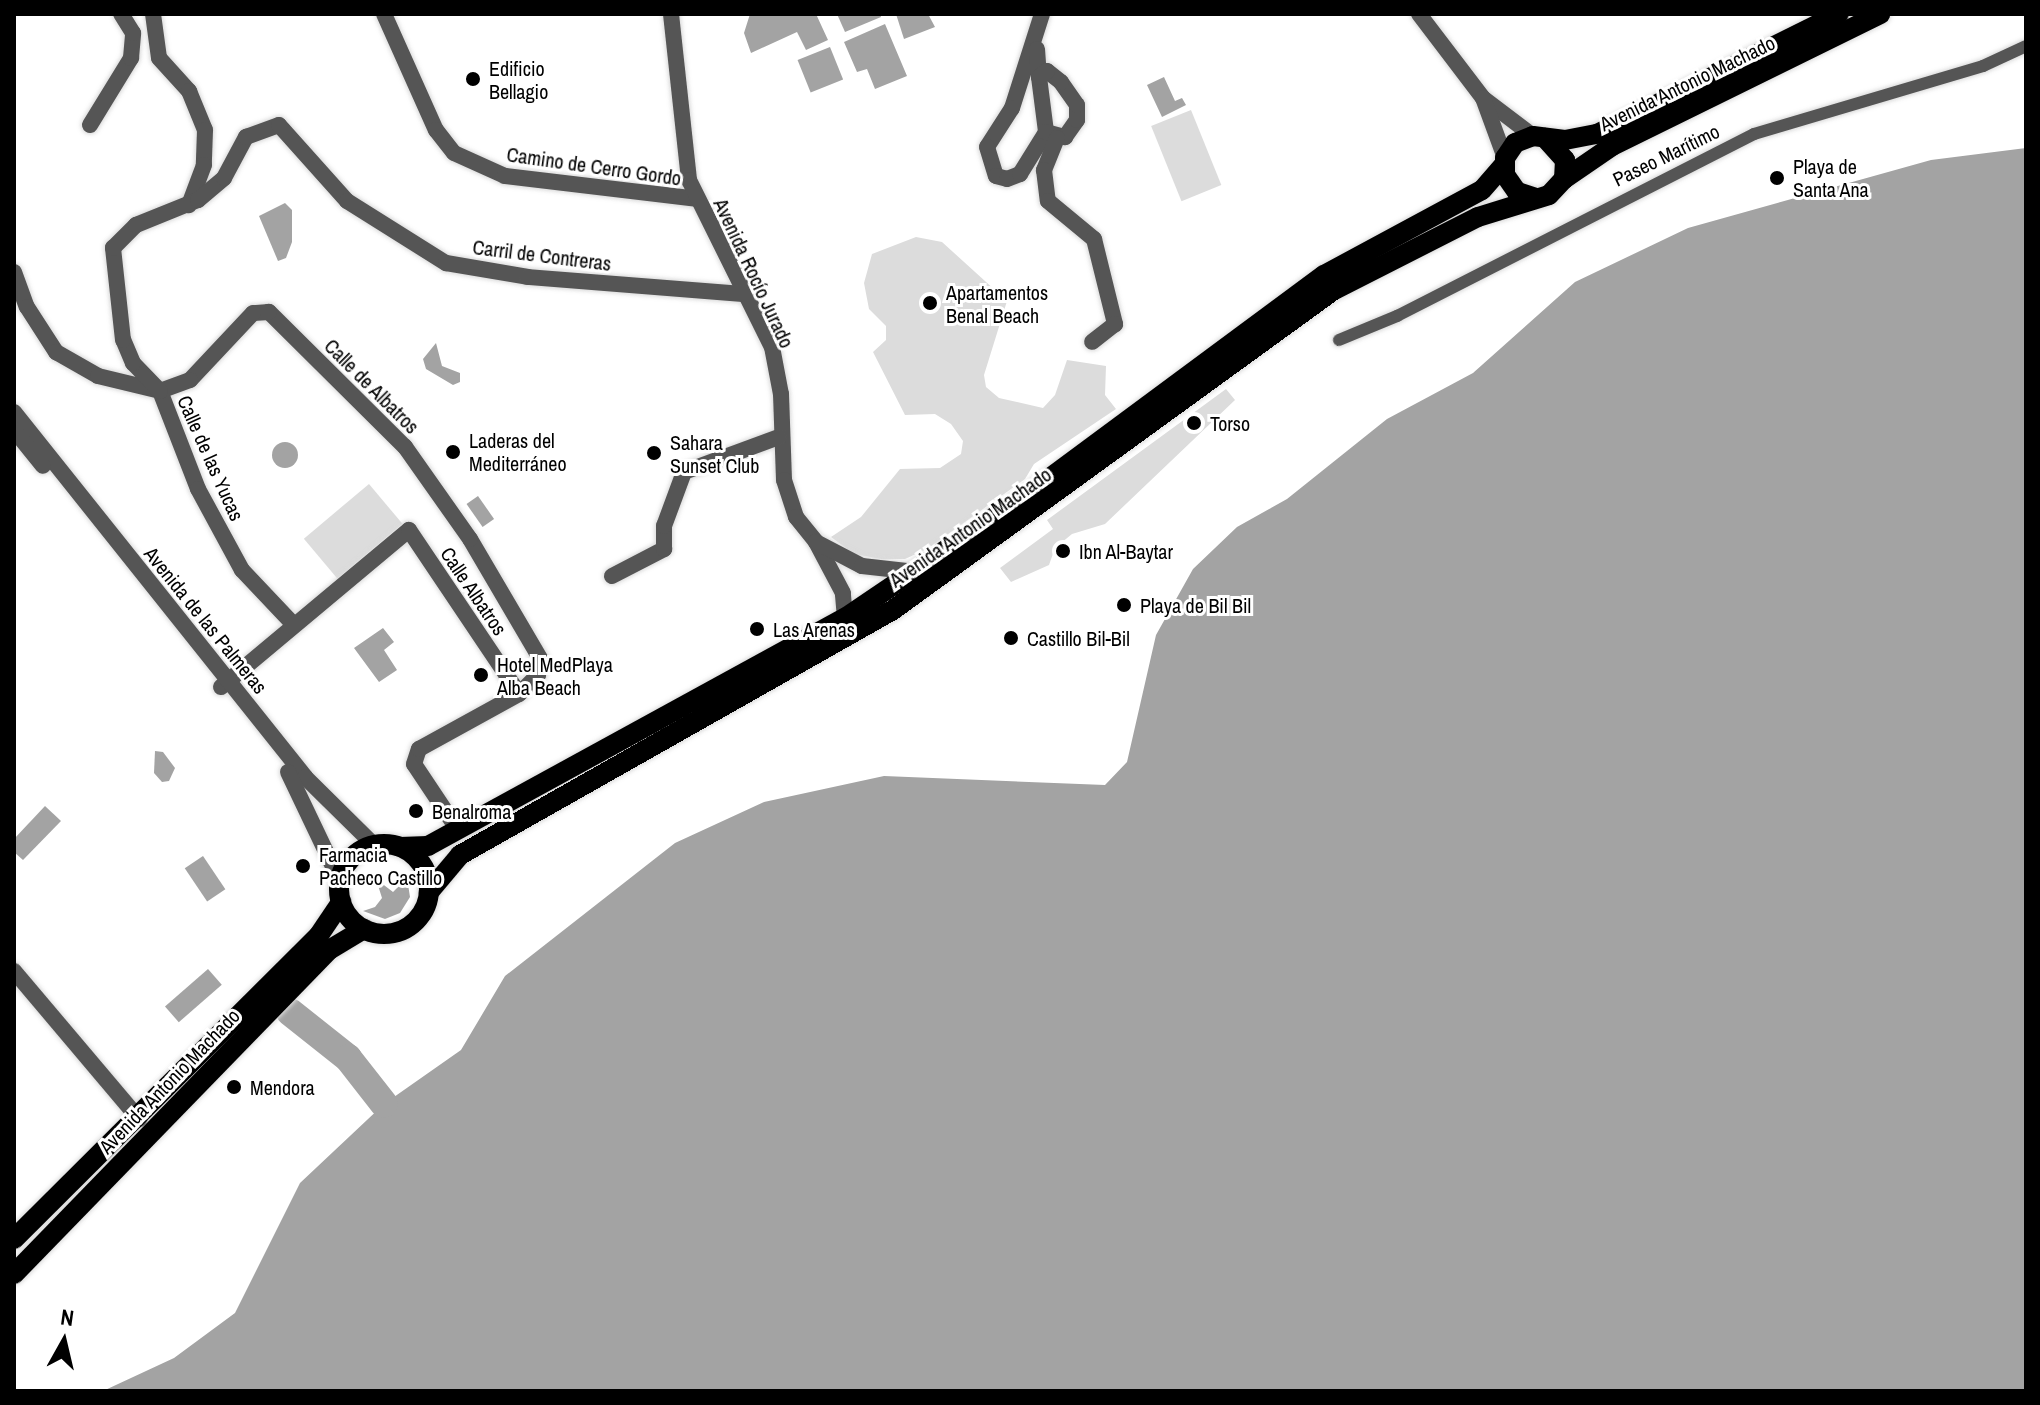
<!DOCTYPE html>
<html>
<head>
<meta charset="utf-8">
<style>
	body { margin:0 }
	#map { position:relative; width:2040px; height:1405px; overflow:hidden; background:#fff; font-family:"Archivo Narrow",sans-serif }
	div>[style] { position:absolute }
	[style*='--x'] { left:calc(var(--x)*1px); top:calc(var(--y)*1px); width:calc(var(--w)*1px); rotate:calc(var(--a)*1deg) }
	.green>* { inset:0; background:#dcdcdc; transform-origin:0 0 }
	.water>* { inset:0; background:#a3a3a3; transform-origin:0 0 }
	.round { border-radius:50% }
	.river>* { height:28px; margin:-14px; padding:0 14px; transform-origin:14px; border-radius:14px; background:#a3a3a3 }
	.roads { filter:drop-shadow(0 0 2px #dbdbdb) drop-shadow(0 0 2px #dbdbdb) }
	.pedestrian>* { height:12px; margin:-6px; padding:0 6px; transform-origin:6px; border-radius:6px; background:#555 }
	.minor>* { height:16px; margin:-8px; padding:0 8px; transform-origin:8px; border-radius:8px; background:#555 }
	.tertiary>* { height:16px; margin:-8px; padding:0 8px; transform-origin:8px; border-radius:8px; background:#555 }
	.primary>* { height:20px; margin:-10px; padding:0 10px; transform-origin:10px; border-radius:10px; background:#000 }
	.primary>.ring { margin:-10px; padding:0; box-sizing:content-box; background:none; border:20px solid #000; border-radius:50% }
	.dots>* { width:22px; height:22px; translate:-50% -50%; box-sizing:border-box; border:4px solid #fff; border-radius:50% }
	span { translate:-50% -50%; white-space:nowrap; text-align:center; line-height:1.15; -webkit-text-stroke:6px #fff; paint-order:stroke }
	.poi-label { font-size:20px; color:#000 }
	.left { translate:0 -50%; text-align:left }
	.street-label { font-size:20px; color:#000 }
	.frame { position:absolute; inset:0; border:16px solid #000; pointer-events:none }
	.north { position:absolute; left:24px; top:1301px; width:80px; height:80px; -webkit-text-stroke:6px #fff; paint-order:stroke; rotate:8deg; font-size:22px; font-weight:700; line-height:32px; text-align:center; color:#000 }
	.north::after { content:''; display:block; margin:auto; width:28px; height:36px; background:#000; clip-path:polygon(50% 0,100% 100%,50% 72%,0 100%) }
</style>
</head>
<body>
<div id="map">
	<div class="green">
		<i style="left:1191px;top:110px;width:81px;height:43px;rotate:68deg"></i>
		<i style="clip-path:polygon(916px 237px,942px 242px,1007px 301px,984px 375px,986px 387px,999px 398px,1043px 408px,1055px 395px,1067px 360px,1106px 366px,1105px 395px,1116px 409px,1034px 464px,1025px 479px,927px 549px,905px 559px,881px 559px,854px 554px,831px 537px,861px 517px,900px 469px,940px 468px,961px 454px,963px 441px,951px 424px,935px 414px,905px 415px,873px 352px,886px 340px,886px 326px,869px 309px,864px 283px,872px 254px)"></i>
		<i style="clip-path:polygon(1226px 389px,1235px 400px,1105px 524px,1072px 534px,1055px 548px,1049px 565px,1011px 582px,1000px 568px,1053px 529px,1047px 520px)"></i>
		<i style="left:369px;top:484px;width:52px;height:85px;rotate:50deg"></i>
	</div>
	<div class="water">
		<i style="clip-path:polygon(750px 14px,816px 14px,828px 40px,806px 50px,797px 32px,751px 53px,744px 33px)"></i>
		<i style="clip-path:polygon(837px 14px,880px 14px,881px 17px,845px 32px)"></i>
		<i style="clip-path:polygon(896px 14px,928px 14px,935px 27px,904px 39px)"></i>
		<i style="clip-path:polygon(885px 24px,907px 76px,875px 89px,867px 69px,857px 72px,844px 42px)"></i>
		<i style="left:830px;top:47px;width:35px;height:35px;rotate:68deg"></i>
		<i style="clip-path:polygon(1164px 77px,1175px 101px,1182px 98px,1186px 105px,1162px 117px,1147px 85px)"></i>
		<i style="clip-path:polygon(2026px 148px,2026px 1391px,103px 1391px,174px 1358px,235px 1313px,300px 1183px,384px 1104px,461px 1050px,505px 976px,675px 843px,764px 802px,884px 776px,1105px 785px,1127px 762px,1156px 635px,1193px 569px,1237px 527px,1287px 499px,1387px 419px,1473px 373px,1575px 282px,1688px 228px,1931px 160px)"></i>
		<i style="clip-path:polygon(285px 203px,292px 210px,292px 242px,286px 258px,278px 261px,259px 216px)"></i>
		<i style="clip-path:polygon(436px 343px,442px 366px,460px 373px,460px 382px,453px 385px,426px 369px,423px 359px)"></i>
		<i class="round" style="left:272px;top:442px;width:26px;height:26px"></i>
		<i style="left:478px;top:496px;width:28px;height:14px;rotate:55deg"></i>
		<i style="clip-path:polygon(383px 628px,394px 642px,384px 650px,397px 670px,379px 682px,354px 648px)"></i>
		<i style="clip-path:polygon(155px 751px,163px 752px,175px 768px,169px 781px,162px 782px,154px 773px)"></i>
		<i style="clip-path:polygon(45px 806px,61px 821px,23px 860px,14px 852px,14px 839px)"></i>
		<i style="left:203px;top:856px;width:40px;height:22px;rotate:56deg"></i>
		<i style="clip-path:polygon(407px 878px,410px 897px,400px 913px,385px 919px,363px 911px,375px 907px,382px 898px,376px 879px,393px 892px)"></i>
		<i style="left:208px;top:969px;width:21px;height:57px;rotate:49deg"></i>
	</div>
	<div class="river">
		<i style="--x:290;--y:1012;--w:74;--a:38.4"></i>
		<i style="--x:348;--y:1058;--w:58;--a:52"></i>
	</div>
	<div class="roads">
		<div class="pedestrian">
			<i style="--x:1339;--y:340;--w:63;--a:-22.5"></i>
			<i style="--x:1397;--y:316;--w:401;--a:-27"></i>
			<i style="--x:1754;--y:134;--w:239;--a:-16.5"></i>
			<i style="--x:1983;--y:66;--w:47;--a:-24.9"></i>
		</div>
		<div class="minor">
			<i style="--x:153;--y:14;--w:44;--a:82.2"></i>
			<i style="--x:159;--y:58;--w:45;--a:47.7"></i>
			<i style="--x:189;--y:91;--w:42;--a:67.7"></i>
			<i style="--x:205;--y:130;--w:35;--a:92"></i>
			<i style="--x:204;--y:165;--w:43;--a:110.6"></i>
			<i style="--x:384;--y:14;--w:127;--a:65.9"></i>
			<i style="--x:436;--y:130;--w:29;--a:52"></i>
			<i style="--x:454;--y:153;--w:56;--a:24.3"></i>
			<i style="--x:505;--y:176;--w:193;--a:6.8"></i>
			<i style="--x:671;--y:14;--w:167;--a:83.8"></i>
			<i style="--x:689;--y:180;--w:186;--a:63.6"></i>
			<i style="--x:772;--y:347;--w:48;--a:79.2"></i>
			<i style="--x:781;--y:394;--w:86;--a:88"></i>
			<i style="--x:784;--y:480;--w:39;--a:72"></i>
			<i style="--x:796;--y:517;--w:32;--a:51"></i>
			<i style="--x:1042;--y:14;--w:99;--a:107.7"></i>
			<i style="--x:1012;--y:108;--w:46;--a:122.7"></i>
			<i style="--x:987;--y:147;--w:30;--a:73"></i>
			<i style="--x:996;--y:176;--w:11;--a:15"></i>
			<i style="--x:1007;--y:179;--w:14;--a:-21"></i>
			<i style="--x:1020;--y:174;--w:49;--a:-58.2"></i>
			<i style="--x:1037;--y:49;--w:28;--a:86"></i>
			<i style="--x:1039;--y:77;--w:55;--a:82.7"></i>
			<i style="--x:1046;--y:132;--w:20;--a:15"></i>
			<i style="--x:1065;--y:137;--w:21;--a:-55"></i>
			<i style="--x:1077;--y:120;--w:15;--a:-90"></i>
			<i style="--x:1077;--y:105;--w:28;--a:-125"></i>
			<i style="--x:1061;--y:82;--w:18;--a:-142"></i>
			<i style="--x:1047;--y:71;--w:10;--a:143"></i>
			<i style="--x:90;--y:125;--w:79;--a:-58.5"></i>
			<i style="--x:131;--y:58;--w:25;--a:-85"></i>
			<i style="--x:133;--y:33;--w:22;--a:-122"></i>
			<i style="--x:1057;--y:138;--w:35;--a:112"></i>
			<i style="--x:1044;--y:170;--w:31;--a:83"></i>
			<i style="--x:1048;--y:201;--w:60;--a:39.6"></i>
			<i style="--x:1094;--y:239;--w:88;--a:76.1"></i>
			<i style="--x:1115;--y:324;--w:29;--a:142"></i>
			<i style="--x:14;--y:272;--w:37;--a:70"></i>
			<i style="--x:27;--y:307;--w:54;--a:57.2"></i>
			<i style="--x:56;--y:352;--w:48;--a:29.7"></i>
			<i style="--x:98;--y:376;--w:64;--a:13.6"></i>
			<i style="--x:160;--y:391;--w:105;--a:68.8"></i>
			<i style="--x:198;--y:489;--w:92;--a:61.5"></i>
			<i style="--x:242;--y:570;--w:74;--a:46.6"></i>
			<i style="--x:612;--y:576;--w:59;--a:-27.4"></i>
			<i style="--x:664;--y:549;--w:23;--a:-90"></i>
			<i style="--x:664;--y:526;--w:58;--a:-69.7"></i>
			<i style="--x:684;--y:472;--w:101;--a:-20.2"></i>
			<i style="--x:845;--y:618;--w:25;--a:-95"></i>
			<i style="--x:843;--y:593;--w:58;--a:-117.9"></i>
			<i style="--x:816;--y:542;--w:52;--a:27.6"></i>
			<i style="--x:862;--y:566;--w:54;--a:6.3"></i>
			<i style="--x:221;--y:687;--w:245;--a:-39.9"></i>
			<i style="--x:409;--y:530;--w:197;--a:56.1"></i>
			<i style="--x:458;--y:830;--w:79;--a:-123.7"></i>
			<i style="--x:414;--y:764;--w:16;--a:-72"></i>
			<i style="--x:419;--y:749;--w:114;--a:-28.8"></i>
			<i style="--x:519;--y:694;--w:27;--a:-45"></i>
			<i style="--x:538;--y:675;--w:15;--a:-79"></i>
			<i style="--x:541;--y:660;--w:140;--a:-120.4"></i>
			<i style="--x:470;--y:539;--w:113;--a:-125.2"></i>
			<i style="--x:405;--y:447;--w:192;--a:-135.2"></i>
			<i style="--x:269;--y:312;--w:16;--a:176"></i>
			<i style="--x:253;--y:313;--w:92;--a:133.2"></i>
			<i style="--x:190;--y:380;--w:32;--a:160"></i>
			<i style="--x:160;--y:391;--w:39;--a:-134"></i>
			<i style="--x:133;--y:363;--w:25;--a:-113"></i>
			<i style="--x:123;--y:340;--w:93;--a:-96.2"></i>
			<i style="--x:113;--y:248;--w:33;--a:-45"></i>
			<i style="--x:136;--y:225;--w:67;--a:-22"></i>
			<i style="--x:198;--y:200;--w:34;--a:-40"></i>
			<i style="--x:224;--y:178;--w:47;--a:-61.8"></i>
			<i style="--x:246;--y:137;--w:35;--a:-20"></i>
			<i style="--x:279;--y:125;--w:102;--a:48.2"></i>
			<i style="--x:347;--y:201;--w:117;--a:32.1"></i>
			<i style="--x:446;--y:263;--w:83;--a:9.7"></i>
			<i style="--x:528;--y:277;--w:217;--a:4.5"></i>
			<i style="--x:14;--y:971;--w:194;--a:49.8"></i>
		</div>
		<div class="tertiary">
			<i style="--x:1419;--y:14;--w:106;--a:52.7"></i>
			<i style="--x:1483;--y:98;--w:63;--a:37.2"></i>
			<i style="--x:1483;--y:98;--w:64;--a:69.9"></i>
			<i style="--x:14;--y:412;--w:467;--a:51.4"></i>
			<i style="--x:305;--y:777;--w:97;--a:44.6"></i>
			<i style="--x:14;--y:430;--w:46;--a:51.1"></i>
			<i style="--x:288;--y:772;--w:121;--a:64.5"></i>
		</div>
		<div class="primary">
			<i style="--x:1564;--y:179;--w:58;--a:-34.5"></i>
			<i style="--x:1612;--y:146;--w:299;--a:-26.2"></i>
			<i style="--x:1536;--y:198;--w:20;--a:-162"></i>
			<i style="--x:1517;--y:192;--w:21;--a:-125"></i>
			<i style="--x:1505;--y:175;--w:17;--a:-90"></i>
			<i style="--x:1505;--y:158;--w:18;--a:-56"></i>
			<i style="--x:1515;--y:143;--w:19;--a:-21"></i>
			<i style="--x:1533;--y:136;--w:32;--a:7"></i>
			<i style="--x:1565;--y:140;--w:33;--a:-11"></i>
			<i style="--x:1597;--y:134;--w:270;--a:-26.4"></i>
			<i class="ring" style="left:339px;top:844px;width:70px;height:70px"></i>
			<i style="--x:400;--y:847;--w:28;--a:-2"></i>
			<i style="--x:428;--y:846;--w:475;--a:-28.7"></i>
			<i style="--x:845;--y:618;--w:221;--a:-34.1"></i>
			<i style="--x:1028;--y:494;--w:368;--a:-36.5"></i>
			<i style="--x:1324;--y:275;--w:179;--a:-28.3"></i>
			<i style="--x:1482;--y:190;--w:33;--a:-49"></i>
			<i style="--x:429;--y:892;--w:48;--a:-50"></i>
			<i style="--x:460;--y:855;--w:498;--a:-29.5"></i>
			<i style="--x:893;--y:610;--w:545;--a:-35.97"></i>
			<i style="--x:1334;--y:290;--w:161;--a:-26.9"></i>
			<i style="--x:1478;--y:217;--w:74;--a:-17.2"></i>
			<i style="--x:1549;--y:195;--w:22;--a:-47"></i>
			<i style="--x:1564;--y:179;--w:19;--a:-87"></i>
			<i style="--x:1565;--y:160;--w:30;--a:-132"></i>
			<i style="--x:14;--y:1239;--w:431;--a:-44.9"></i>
			<i style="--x:319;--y:935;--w:40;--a:-56"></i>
			<i style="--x:14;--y:1274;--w:452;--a:-45.8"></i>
			<i style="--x:329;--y:950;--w:41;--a:-31"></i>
		</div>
	</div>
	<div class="dots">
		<i style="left:473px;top:79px;background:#000"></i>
		<i style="left:1777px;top:178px;background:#000"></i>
		<i style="left:930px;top:303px;background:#000"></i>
		<i style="left:1194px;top:423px;background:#000"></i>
		<i style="left:453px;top:452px;background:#000"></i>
		<i style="left:654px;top:453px;background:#000"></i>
		<i style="left:1063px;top:551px;background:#000"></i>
		<i style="left:1124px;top:605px;background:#000"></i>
		<i style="left:757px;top:629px;background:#000"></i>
		<i style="left:1011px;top:638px;background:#000"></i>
		<i style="left:481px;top:675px;background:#000"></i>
		<i style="left:416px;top:811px;background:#000"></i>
		<i style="left:303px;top:866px;background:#000"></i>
		<i style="left:234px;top:1087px;background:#000"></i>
	</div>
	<div class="poi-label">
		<span class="left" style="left:489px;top:80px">Edificio<br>Bellagio</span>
		<span class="left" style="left:1793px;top:178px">Playa de<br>Santa Ana</span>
		<span class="left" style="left:946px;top:304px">Apartamentos<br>Benal Beach</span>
		<span class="left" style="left:1210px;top:423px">Torso</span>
		<span class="left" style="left:469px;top:452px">Laderas del<br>Mediterráneo</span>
		<span class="left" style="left:670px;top:454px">Sahara<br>Sunset Club</span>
		<span class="left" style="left:1079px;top:551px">Ibn Al-Baytar</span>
		<span class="left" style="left:1140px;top:605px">Playa de Bil Bil</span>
		<span class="left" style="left:773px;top:629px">Las Arenas</span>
		<span class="left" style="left:1027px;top:638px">Castillo Bil-Bil</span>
		<span class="left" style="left:497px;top:676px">Hotel MedPlaya<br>Alba Beach</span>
		<span class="left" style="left:432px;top:811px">Benalroma</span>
		<span class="left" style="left:319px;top:866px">Farmacia<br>Pacheco Castillo</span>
		<span class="left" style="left:250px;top:1087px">Mendora</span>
	</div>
	<div class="street-label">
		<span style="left:1687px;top:83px;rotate:-26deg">Avenida Antonio Machado</span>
		<span style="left:1666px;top:155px;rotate:-26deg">Paseo Marítimo</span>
		<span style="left:594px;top:166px;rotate:8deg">Camino de Cerro Gordo</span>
		<span style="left:542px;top:255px;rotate:7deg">Carril de Contreras</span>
		<span style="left:754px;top:273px;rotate:65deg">Avenida Rocío Jurado</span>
		<span style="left:372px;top:386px;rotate:45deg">Calle de Albatros</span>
		<span style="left:211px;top:458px;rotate:66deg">Calle de las Yucas</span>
		<span style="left:970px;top:527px;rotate:-35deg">Avenida Antonio Machado</span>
		<span style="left:474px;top:591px;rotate:56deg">Calle Albatros</span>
		<span style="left:206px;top:620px;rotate:51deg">Avenida de las Palmeras</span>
		<span style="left:169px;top:1081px;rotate:-46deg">Avenida Antonio Machado</span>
	</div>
	<div class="frame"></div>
	<div class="north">N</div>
</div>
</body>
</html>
